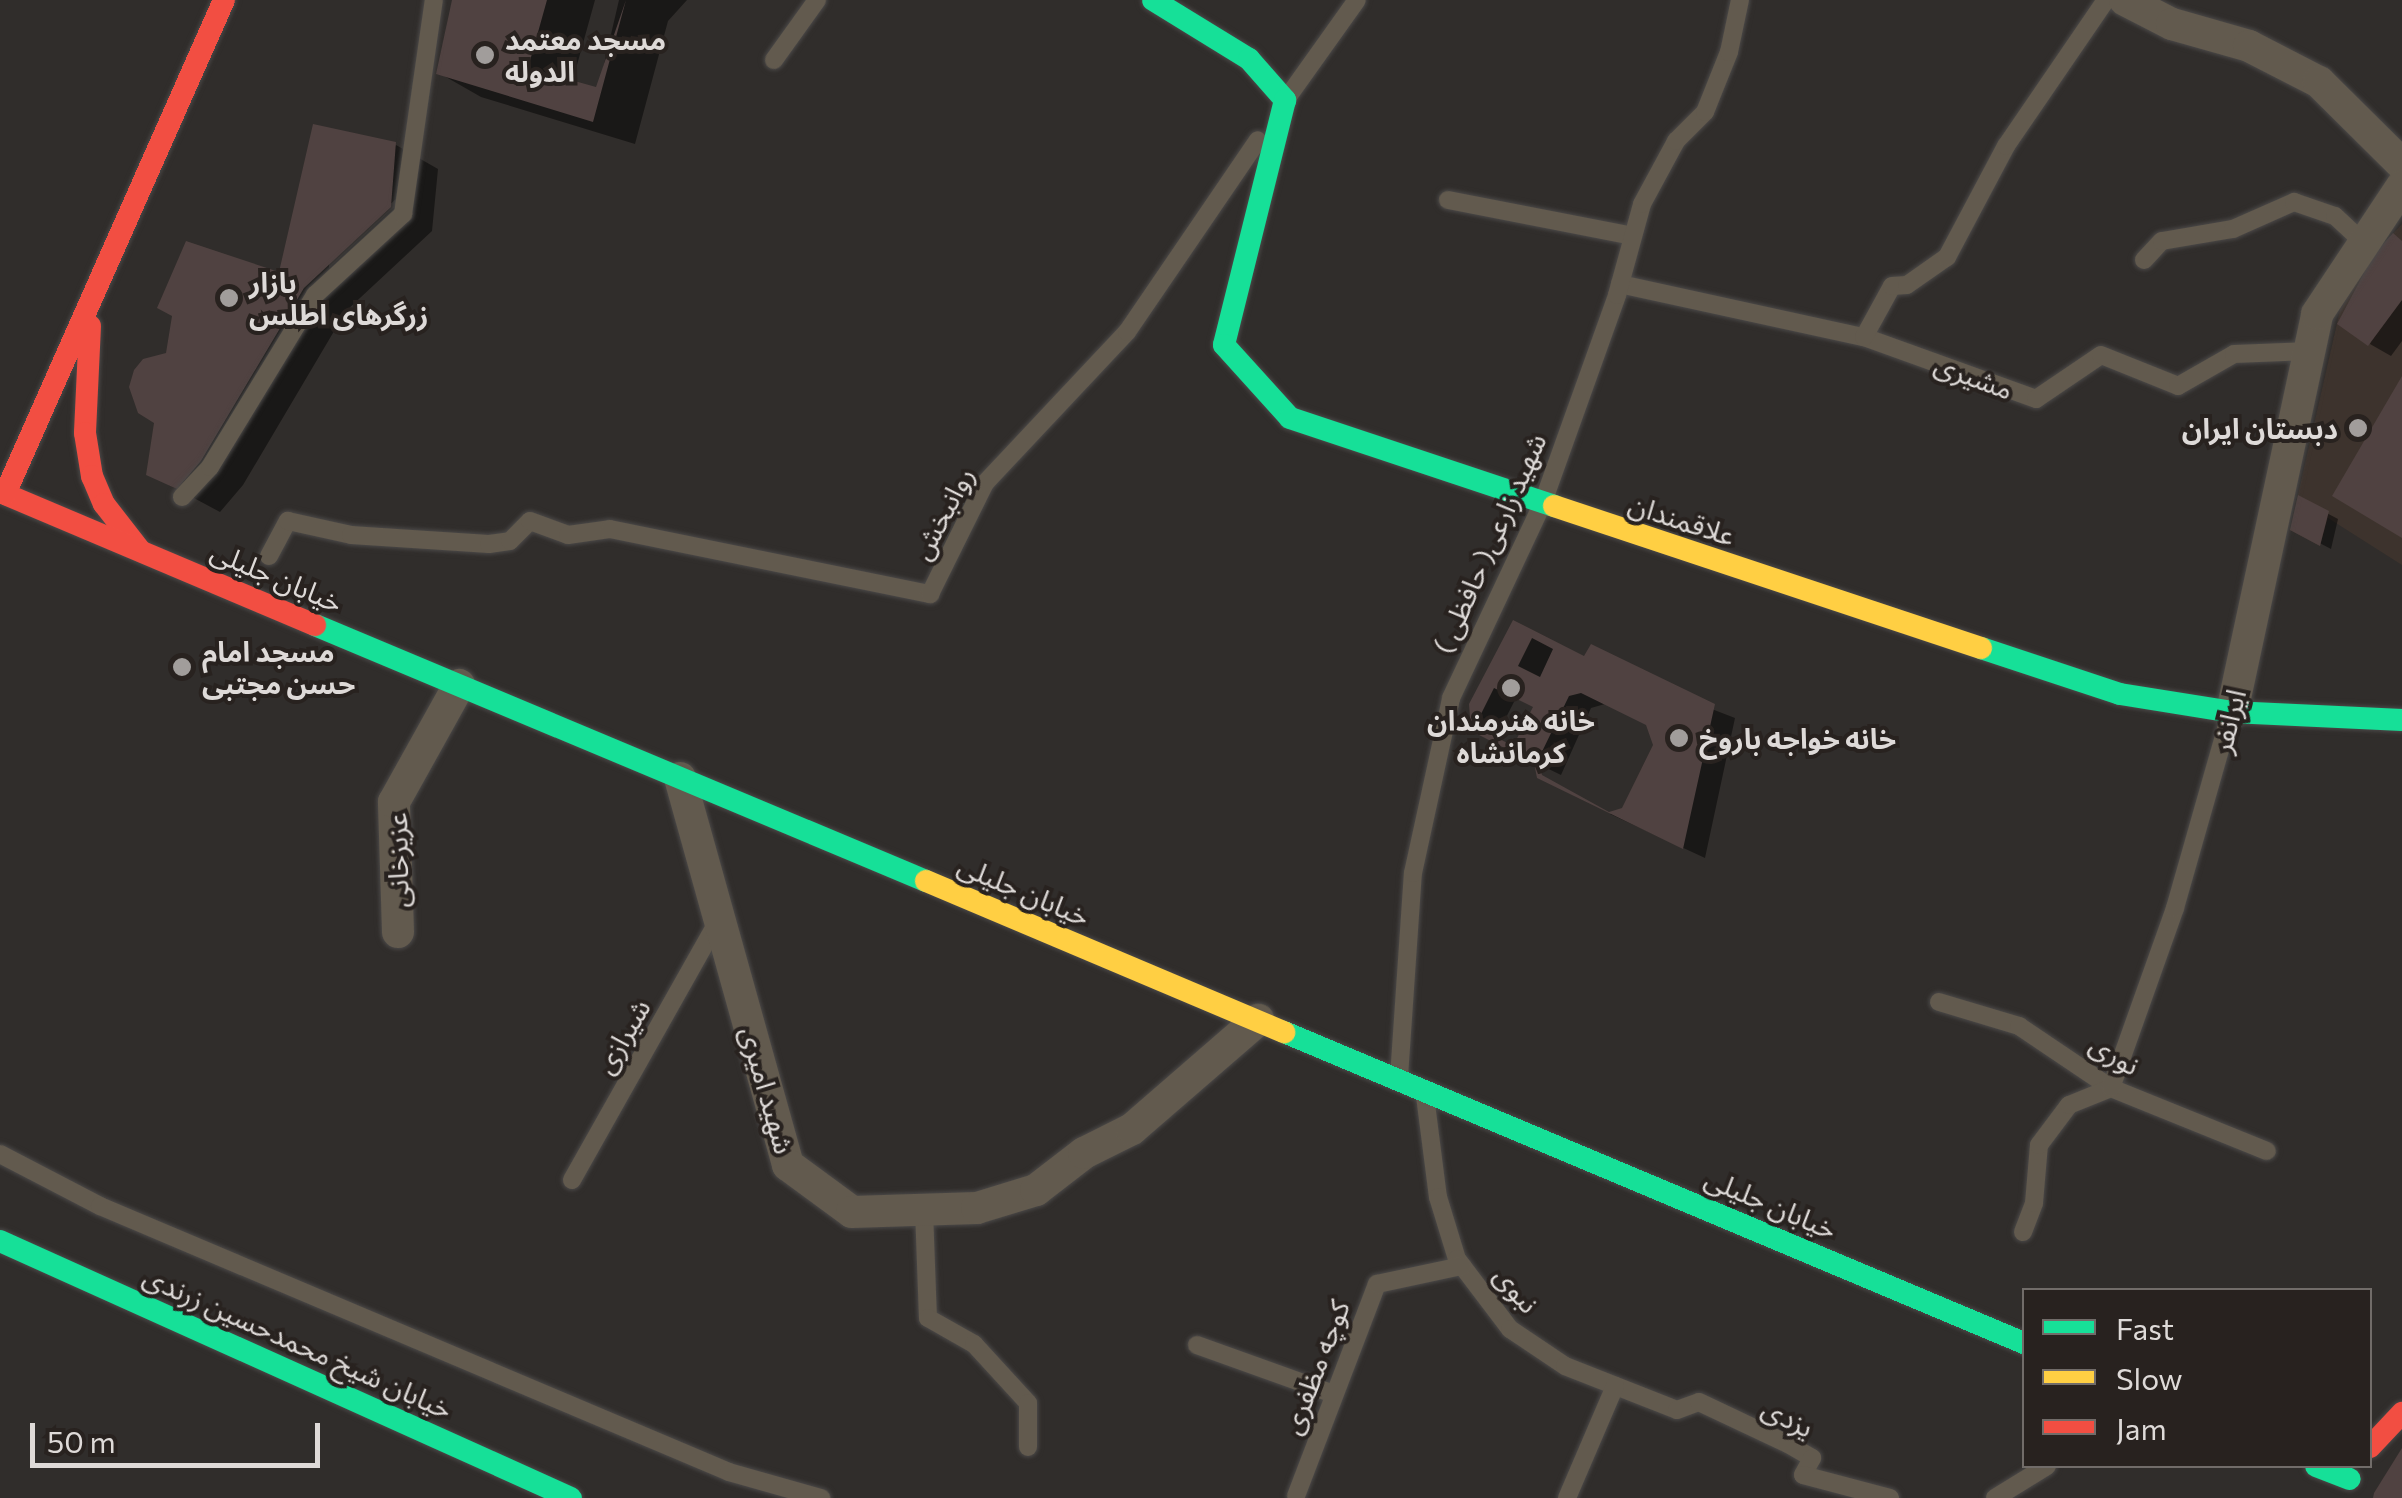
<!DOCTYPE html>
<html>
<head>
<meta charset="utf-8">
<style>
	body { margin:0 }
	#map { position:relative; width:2402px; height:1498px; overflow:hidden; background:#302d2b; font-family:Commissioner,"Noto Sans Arabic",sans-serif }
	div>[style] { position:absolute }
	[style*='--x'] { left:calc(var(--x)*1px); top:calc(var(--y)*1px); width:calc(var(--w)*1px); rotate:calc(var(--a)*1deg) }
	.built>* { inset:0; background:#3d332d }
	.shadow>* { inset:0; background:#0007 }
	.building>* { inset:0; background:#504241 }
	.roads { filter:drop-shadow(0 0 2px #4b4948) drop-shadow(0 0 2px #4b4948) }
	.lane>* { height:18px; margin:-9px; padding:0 9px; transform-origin:9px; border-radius:9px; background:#625a4e }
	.street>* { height:32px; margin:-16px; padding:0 16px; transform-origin:16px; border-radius:16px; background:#625a4e }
	.fast>* { height:22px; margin:-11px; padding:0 11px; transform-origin:11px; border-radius:11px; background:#16e098 }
	.slow>* { height:22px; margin:-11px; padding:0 11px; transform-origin:11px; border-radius:11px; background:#ffcf43 }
	.jam>* { height:22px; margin:-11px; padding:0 11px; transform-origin:11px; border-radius:11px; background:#f24e42 }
	.dots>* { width:28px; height:28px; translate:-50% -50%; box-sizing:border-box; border:5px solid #28221f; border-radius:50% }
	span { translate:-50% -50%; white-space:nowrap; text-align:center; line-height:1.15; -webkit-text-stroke:8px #28221f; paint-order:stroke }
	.poi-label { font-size:28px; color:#dedad8; font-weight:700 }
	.left { translate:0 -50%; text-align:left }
	.right { translate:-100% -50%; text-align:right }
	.street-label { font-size:28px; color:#dedad8 }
	.legend { position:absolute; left:2022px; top:1288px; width:350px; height:180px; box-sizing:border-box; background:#28221f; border:2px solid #716c69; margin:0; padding:12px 18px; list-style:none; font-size:30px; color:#dedad8 }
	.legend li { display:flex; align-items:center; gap:20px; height:50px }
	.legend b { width:50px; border:2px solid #716c69 }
	.scale { position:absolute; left:30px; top:1423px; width:290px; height:45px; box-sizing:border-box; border:5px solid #dedad8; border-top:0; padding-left:12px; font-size:30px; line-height:35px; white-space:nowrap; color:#dedad8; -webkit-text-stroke:8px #28221f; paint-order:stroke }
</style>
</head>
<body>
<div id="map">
	<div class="built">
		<i style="clip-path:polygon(2402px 224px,2402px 565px,2328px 518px,2320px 546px,2290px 530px,2340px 310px,2374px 254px)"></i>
	</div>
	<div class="shadow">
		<i style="clip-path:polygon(456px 0,595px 0,572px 83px,598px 90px,619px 0,687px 0,668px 21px,635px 144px,481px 97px,439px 73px)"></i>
		<i style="clip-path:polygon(evenodd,396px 145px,438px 169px,432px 231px,346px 311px,243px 485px,220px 512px,149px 474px,168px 355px,281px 275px,396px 145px,398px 197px,402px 200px,329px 268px,329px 262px,398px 197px)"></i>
		<i style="clip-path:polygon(2402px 242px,2402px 341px,2391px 356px,2370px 344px)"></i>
		<i style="clip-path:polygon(2300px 499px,2338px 519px,2331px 549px,2293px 529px)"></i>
		<i style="clip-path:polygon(evenodd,1514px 624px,1585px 660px,1735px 718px,1705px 858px,1610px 814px,1624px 810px,1656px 745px,1649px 725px,1605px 704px,1591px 708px,1561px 775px,1473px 732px,1472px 705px,1514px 624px,1516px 698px,1535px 707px,1514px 749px,1495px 739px,1516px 698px)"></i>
	</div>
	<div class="building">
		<i style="clip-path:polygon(452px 0,547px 0,528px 68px,596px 87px,626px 0,593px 122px,436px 74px)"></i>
		<i style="clip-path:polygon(313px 124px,396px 142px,391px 207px,304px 288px,201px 461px,177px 489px,146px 475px,154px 423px,138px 413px,129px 387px,134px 370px,143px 359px,166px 353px,172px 316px,157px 308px,186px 241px,279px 272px)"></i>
		<i style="clip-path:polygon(2393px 233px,2402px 241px,2402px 300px,2368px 346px,2337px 324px,2374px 254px)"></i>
		<i style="clip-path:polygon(2402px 376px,2402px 538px,2332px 496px)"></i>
		<i style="clip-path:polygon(2298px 495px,2329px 511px,2320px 546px,2290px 530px)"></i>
		<i style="clip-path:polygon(evenodd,1513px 620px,1584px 656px,1591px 644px,1715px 704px,1683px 849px,1537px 778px,1534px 763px,1471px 731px,1469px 704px,1513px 620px,1532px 638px,1553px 649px,1540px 677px,1518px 666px,1532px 638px,1513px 620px,1494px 688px,1533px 707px,1513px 746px,1475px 726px,1494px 688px,1513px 620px,1581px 693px,1646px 725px,1653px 745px,1622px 808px,1609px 812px,1542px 775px,1538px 760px,1569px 696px,1581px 693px)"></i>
		<i style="clip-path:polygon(2402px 1448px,2402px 1498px,2373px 1498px,2374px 1493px)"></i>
	</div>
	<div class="roads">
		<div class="lane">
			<i style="--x:774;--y:60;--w:74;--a:-54.4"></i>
			<i style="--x:1287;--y:98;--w:120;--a:-54.5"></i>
			<i style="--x:1448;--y:200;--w:188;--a:11"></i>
			<i style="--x:2144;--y:260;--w:26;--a:-47"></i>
			<i style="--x:2162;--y:241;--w:72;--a:-9.6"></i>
			<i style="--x:2233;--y:229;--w:67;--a:-23.9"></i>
			<i style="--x:2294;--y:202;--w:43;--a:18.9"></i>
			<i style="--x:2335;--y:216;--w:40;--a:43"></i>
			<i style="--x:1620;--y:284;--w:250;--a:12.3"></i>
			<i style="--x:1864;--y:337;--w:183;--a:19.8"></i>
			<i style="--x:2036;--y:399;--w:78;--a:-34.1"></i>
			<i style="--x:2101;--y:355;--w:83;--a:21.9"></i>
			<i style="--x:2178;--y:386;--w:64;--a:-29.7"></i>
			<i style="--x:2234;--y:354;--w:76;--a:-2.3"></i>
			<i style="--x:1864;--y:337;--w:58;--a:-61.2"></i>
			<i style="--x:1892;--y:286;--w:15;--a:-4"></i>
			<i style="--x:1907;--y:285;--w:49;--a:-35"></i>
			<i style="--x:1947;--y:257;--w:126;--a:-62"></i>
			<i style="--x:2006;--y:146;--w:177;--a:-55.6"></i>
			<i style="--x:182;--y:497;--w:41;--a:-47"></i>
			<i style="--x:210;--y:467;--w:202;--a:-58.6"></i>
			<i style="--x:315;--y:295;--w:120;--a:-42.6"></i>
			<i style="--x:403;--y:214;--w:216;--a:-81.8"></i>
			<i style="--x:269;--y:556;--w:40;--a:-62"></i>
			<i style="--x:288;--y:521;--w:65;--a:12.5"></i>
			<i style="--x:351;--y:535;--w:138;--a:3.7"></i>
			<i style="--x:489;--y:544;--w:21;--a:-8"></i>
			<i style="--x:510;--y:541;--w:28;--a:-45"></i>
			<i style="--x:530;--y:521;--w:40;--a:20.2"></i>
			<i style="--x:568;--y:535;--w:42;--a:-8.1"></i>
			<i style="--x:610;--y:529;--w:327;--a:11.5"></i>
			<i style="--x:930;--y:594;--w:124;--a:-63.6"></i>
			<i style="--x:985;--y:483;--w:207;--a:-46.8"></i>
			<i style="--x:1127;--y:332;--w:232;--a:-55.7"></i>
			<i style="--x:1939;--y:1002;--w:84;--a:16.7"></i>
			<i style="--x:2019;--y:1026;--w:111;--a:34"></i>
			<i style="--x:2111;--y:1088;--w:168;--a:22"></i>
			<i style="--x:1399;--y:1077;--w:204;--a:-86.1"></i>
			<i style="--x:1413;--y:873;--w:179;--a:-77.7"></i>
			<i style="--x:1451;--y:698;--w:213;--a:-64.8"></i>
			<i style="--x:1542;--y:505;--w:223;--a:-70.3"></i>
			<i style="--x:1617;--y:295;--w:94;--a:-74.6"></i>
			<i style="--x:1642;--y:204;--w:72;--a:-61.6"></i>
			<i style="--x:1676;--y:141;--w:41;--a:-45"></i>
			<i style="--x:1705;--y:112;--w:65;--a:-68.2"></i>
			<i style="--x:1729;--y:52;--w:53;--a:-78.1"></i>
			<i style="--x:1425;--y:1096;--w:102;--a:82.7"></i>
			<i style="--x:1438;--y:1197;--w:65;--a:73"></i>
			<i style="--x:1457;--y:1259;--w:88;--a:52.9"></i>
			<i style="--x:1510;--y:1329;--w:66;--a:33.9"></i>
			<i style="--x:1565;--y:1366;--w:120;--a:21.4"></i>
			<i style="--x:1677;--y:1410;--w:23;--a:-20"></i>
			<i style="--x:1699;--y:1402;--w:98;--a:25.3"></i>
			<i style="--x:1788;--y:1444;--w:28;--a:30"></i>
			<i style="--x:1812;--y:1458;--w:19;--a:118"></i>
			<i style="--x:1803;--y:1475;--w:90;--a:14.8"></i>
			<i style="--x:0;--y:1154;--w:113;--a:27.5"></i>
			<i style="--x:100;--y:1206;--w:683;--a:22.92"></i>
			<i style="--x:729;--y:1472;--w:96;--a:15.8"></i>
			<i style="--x:572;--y:1180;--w:300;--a:-60.6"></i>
			<i style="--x:924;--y:1210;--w:108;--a:87.9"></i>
			<i style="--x:928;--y:1318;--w:53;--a:29.5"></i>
			<i style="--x:974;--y:1344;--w:80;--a:47.5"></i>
			<i style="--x:1028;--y:1403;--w:44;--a:90"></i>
			<i style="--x:2023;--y:1232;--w:31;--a:-69"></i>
			<i style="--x:2034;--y:1203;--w:58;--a:-85.1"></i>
			<i style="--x:2039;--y:1145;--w:50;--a:-53.1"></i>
			<i style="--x:2069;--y:1105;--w:45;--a:-22"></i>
			<i style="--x:2111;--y:1088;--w:191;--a:-70.4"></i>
			<i style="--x:2175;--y:908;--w:204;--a:-74.1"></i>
			<i style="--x:1197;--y:1345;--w:145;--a:19.7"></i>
			<i style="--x:1296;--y:1496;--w:227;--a:-69.1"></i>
			<i style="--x:1377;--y:1284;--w:87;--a:-12"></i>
			<i style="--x:1567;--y:1498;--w:122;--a:-66.8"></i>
			<i style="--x:1995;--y:1498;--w:61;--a:-31.6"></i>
		</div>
		<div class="street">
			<i style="--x:2125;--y:0;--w:53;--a:27.1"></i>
			<i style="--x:2172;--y:24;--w:80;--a:15.9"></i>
			<i style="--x:2249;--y:46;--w:79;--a:27.2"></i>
			<i style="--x:2319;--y:82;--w:117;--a:44.7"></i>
			<i style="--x:2232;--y:712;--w:407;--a:-77.9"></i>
			<i style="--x:2317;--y:314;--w:154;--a:-56.4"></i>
			<i style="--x:680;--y:778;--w:402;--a:74.4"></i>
			<i style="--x:788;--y:1165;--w:79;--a:36.3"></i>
			<i style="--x:852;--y:1212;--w:125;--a:-1.8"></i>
			<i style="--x:977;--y:1208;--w:62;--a:-17"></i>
			<i style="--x:1036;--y:1190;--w:61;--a:-37.6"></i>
			<i style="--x:1084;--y:1153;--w:54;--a:-26.6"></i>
			<i style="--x:1132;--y:1129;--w:167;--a:-40.9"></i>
			<i style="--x:398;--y:932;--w:130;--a:-91.8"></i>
			<i style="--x:394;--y:802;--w:134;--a:-60.9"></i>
		</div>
		<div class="fast">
			<i style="--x:1153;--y:0;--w:113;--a:31.6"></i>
			<i style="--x:1249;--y:59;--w:55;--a:48.7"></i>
			<i style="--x:1285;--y:100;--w:252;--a:104"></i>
			<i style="--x:1224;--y:345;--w:98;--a:47.9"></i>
			<i style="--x:1290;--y:418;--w:278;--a:18.4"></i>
			<i style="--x:315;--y:625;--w:662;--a:22.73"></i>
			<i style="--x:1981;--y:648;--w:146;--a:18.3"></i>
			<i style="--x:2120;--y:694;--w:113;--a:9.1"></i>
			<i style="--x:2232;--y:712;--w:170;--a:2.7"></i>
			<i style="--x:1284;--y:1032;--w:803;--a:22.8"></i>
			<i style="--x:0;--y:1241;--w:626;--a:24.23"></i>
			<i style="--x:2316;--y:1466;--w:36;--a:21"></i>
		</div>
		<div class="slow">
			<i style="--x:1554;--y:506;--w:450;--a:18.4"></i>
			<i style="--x:926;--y:881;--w:389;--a:22.9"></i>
		</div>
		<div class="jam">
			<i style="--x:90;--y:326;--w:107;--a:92.7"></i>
			<i style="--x:85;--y:433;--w:44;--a:80.8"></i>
			<i style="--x:92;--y:476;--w:30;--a:67"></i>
			<i style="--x:104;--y:504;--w:57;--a:52.1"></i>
			<i style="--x:0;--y:492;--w:342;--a:22.9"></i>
			<i style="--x:5;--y:494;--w:540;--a:-66.09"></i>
			<i style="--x:2370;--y:1447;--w:47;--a:-46.7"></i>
		</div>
	</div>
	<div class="dots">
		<i style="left:485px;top:55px;background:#a19d9b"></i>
		<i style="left:229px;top:298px;background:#a19d9b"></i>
		<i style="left:2358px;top:428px;background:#a19d9b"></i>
		<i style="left:182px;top:667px;background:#a19d9b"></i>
		<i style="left:1511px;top:688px;background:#a19d9b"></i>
		<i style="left:1679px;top:738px;background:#a19d9b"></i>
	</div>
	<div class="poi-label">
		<span class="left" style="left:505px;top:55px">مسجد معتمد<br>الدوله</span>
		<span class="left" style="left:249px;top:298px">بازار<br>زرگرهای اطلس</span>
		<span class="right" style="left:2338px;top:428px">دبستان ایران</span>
		<span class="left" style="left:202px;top:667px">مسجد امام<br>حسن مجتبی</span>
		<span style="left:1511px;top:736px">خانه هنرمندان<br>کرمانشاه</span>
		<span class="left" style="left:1699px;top:738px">خانه خواجه باروخ</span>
	</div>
	<div class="street-label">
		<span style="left:1974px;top:376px;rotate:20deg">مشیری</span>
		<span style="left:942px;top:513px;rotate:-62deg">روانبخش</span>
		<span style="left:1682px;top:519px;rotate:18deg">علاقمندان</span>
		<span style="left:1489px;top:543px;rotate:-66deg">شهید زارعی( حافظی )</span>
		<span style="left:277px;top:576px;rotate:23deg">خیابان جلیلی</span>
		<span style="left:2228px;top:721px;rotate:-76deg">ایرانفر</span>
		<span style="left:397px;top:860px;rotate:-91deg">عزیزخانی</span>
		<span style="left:1024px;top:890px;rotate:23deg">خیابان جلیلی</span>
		<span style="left:622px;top:1036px;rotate:-60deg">شیرازی</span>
		<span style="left:2115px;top:1054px;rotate:30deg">نوری</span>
		<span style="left:768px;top:1090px;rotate:74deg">شهید امیری</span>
		<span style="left:1771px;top:1203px;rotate:23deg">خیابان جلیلی</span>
		<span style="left:1517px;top:1289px;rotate:49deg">نبوی</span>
		<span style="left:298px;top:1342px;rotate:24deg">خیابان شیخ محمدحسین زرندی</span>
		<span style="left:1315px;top:1367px;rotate:-69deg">کوچه مظفری</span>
		<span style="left:1788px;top:1417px;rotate:26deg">یزدی</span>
	</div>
	<ul class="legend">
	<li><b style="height:12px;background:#16e098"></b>Fast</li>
	<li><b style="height:12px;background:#ffcf43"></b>Slow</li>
	<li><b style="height:12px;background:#f24e42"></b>Jam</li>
	</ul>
	<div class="scale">50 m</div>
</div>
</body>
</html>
